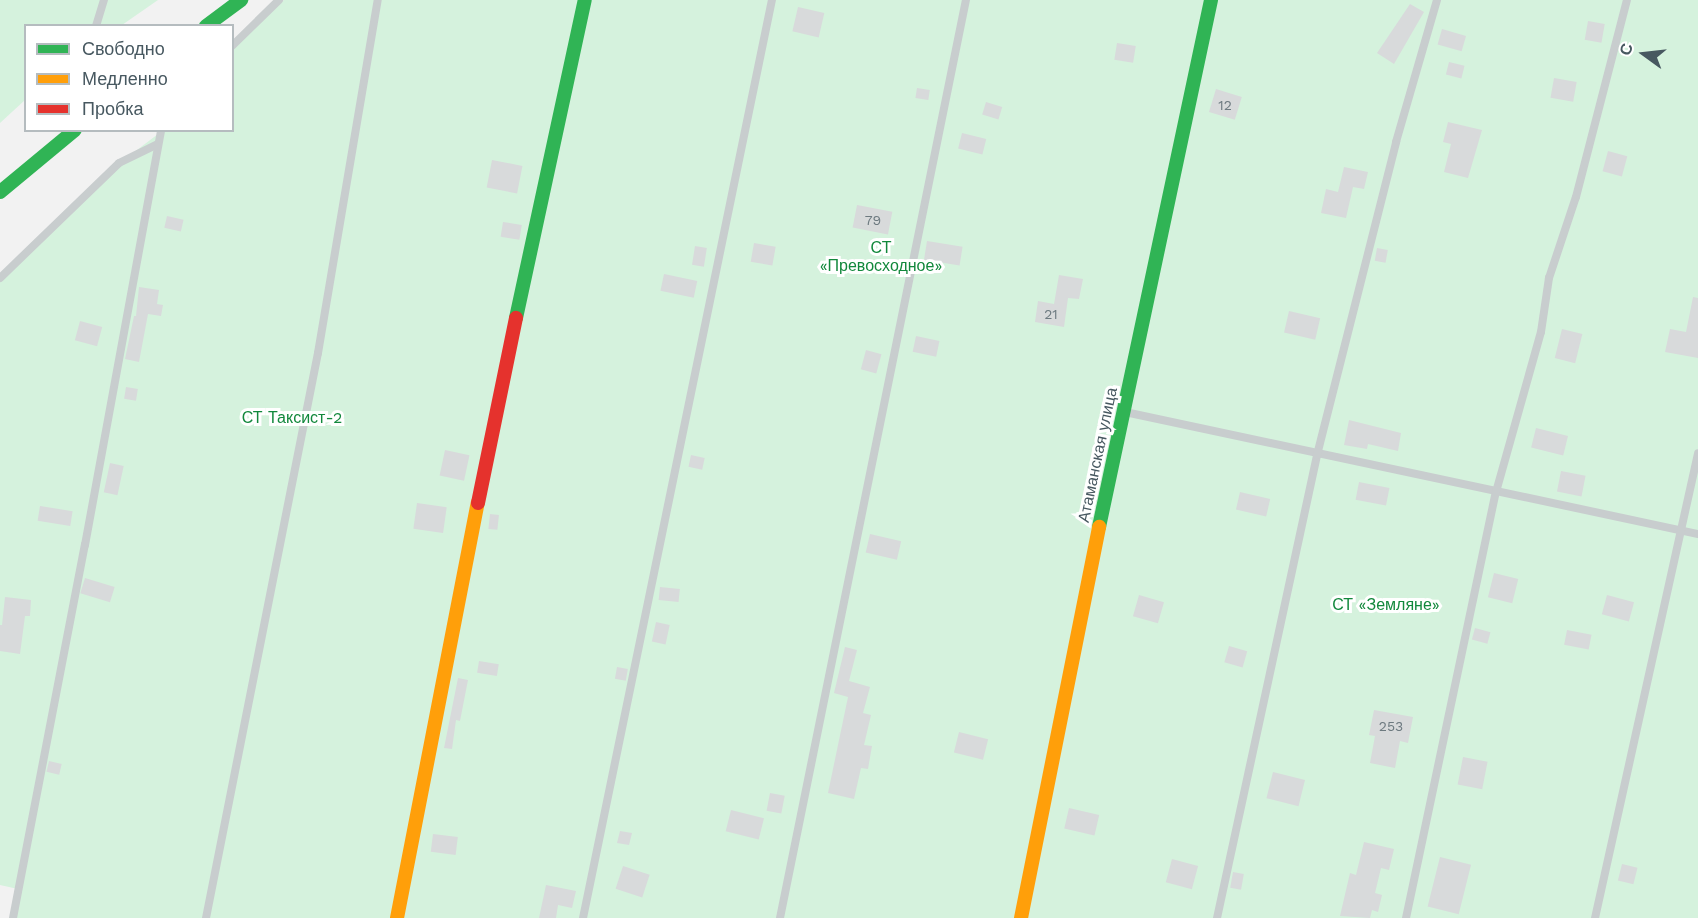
<!DOCTYPE html>
<html>
<head>
<meta charset="utf-8">
<style>
	body { margin:0 }
	#map { position:relative; width:1698px; height:918px; overflow:hidden; background:#f2f2f2; font-family:"Work Sans",sans-serif }
	div>[style] { position:absolute }
	[style*='--x'] { left:calc(var(--x)*1px); top:calc(var(--y)*1px); width:calc(var(--w)*1px); rotate:calc(var(--a)*1deg) }
	.green>* { inset:0; background:#d5f2dd }
	.building>* { inset:0; background:#d8dadb; transform-origin:0 0 }
	.lane>* { height:8px; margin:-4px; padding:0 4px; transform-origin:4px; border-radius:4px; background:#c8cdce }
	.fast>* { height:14px; margin:-7px; padding:0 7px; transform-origin:7px; border-radius:7px; background:#30b455 }
	.slow>* { height:14px; margin:-7px; padding:0 7px; transform-origin:7px; border-radius:7px; background:#ff9f0a }
	.jam>* { height:14px; margin:-7px; padding:0 7px; transform-origin:7px; border-radius:7px; background:#e5322d }
	span { translate:-50% -50%; white-space:nowrap; text-align:center; line-height:1.15; -webkit-text-stroke:6px #fff; paint-order:stroke }
	.number-label { font-size:14px; color:#6d7a80 }
	.number-label span { -webkit-text-stroke-width:0 }
	.park-label { font-size:16px; color:#12883c }
	.street-label { font-size:16px; color:#475860 }
	.legend { position:absolute; left:24px; top:24px; width:210px; height:108px; box-sizing:border-box; background:#fff; border:2px solid #b5bcbf; margin:0; padding:8px 10px; list-style:none; font-size:18px; color:#475860 }
	.legend li { display:flex; align-items:center; gap:12px; height:30px }
	.legend b { width:30px; border:2px solid #b5bcbf }
	.north { position:absolute; left:1614px; top:24px; width:60px; height:60px; -webkit-text-stroke:4px #fff; paint-order:stroke; rotate:285deg; font-size:16px; font-weight:700; line-height:24px; text-align:center; color:#475860 }
	.north::after { content:''; display:block; margin:auto; width:21px; height:27px; background:#475860; clip-path:polygon(50% 0,100% 100%,50% 72%,0 100%) }
</style>
</head>
<body>
<div id="map">
	<div class="green">
		<i style="clip-path:polygon(0 0,158px 0,122px 25px,26px 26px,25px 100px,0 123px)"></i>
		<i style="clip-path:polygon(284px 0,1698px 0,1698px 918px,12px 918px,18px 889px,0 885px,0 280px,28px 246px,104px 175px,162px 131px,232px 130px,233px 47px)"></i>
	</div>
	<div class="building">
		<i style="clip-path:polygon(1410px 4px,1424px 12px,1394px 64px,1377px 53px)"></i>
		<i style="left:798px;top:7px;width:27px;height:25px;rotate:13deg"></i>
		<i style="left:1588px;top:21px;width:17px;height:19px;rotate:10deg"></i>
		<i style="left:1442px;top:29px;width:25px;height:16px;rotate:16deg"></i>
		<i style="left:1117px;top:43px;width:19px;height:17px;rotate:9deg"></i>
		<i style="left:1449px;top:62px;width:16px;height:13px;rotate:14deg"></i>
		<i style="left:1554px;top:78px;width:23px;height:20px;rotate:10deg"></i>
		<i style="left:917px;top:88px;width:13px;height:10px;rotate:9deg"></i>
		<i style="left:1216px;top:89px;width:27px;height:24px;rotate:17deg"></i>
		<i style="left:986px;top:102px;width:17px;height:13px;rotate:17deg"></i>
		<i style="clip-path:polygon(1448px 122px,1482px 130px,1468px 178px,1444px 172px,1451px 144px,1443px 142px)"></i>
		<i style="left:962px;top:133px;width:25px;height:16px;rotate:14deg"></i>
		<i style="left:1608px;top:151px;width:20px;height:21px;rotate:15deg"></i>
		<i style="left:492px;top:160px;width:31px;height:28px;rotate:11deg"></i>
		<i style="clip-path:polygon(1344px 167px,1368px 172px,1364px 189px,1353px 187px,1346px 218px,1321px 213px,1326px 189px,1338px 192px)"></i>
		<i style="left:857px;top:205px;width:36px;height:23px;rotate:11deg"></i>
		<i style="left:167px;top:216px;width:17px;height:12px;rotate:13deg"></i>
		<i style="left:503px;top:222px;width:19px;height:15px;rotate:9deg"></i>
		<i style="left:927px;top:241px;width:36px;height:19px;rotate:9deg"></i>
		<i style="left:754px;top:243px;width:22px;height:19px;rotate:10deg"></i>
		<i style="left:695px;top:246px;width:12px;height:19px;rotate:9deg"></i>
		<i style="left:1377px;top:248px;width:11px;height:13px;rotate:10deg"></i>
		<i style="left:664px;top:274px;width:34px;height:17px;rotate:12deg"></i>
		<i style="clip-path:polygon(1059px 275px,1083px 279px,1079px 299px,1068px 298px,1064px 327px,1035px 322px,1038px 301px,1054px 304px)"></i>
		<i style="clip-path:polygon(139px 287px,159px 290px,157px 304px,163px 305px,161px 316px,148px 314px,139px 362px,125px 359px,134px 316px,136px 316px)"></i>
		<i style="clip-path:polygon(1693px 297px,1698px 298px,1698px 358px,1665px 352px,1670px 329px,1686px 332px)"></i>
		<i style="left:1289px;top:311px;width:32px;height:22px;rotate:13deg"></i>
		<i style="left:80px;top:321px;width:23px;height:20px;rotate:15deg"></i>
		<i style="left:1562px;top:329px;width:21px;height:30px;rotate:14deg"></i>
		<i style="left:916px;top:336px;width:24px;height:16px;rotate:12deg"></i>
		<i style="left:866px;top:350px;width:16px;height:20px;rotate:15deg"></i>
		<i style="left:126px;top:387px;width:12px;height:12px;rotate:9deg"></i>
		<i style="clip-path:polygon(1349px 420px,1401px 433px,1398px 451px,1368px 444px,1367px 449px,1344px 445px)"></i>
		<i style="left:1536px;top:428px;width:33px;height:20px;rotate:14deg"></i>
		<i style="left:445px;top:450px;width:25px;height:26px;rotate:12deg"></i>
		<i style="left:691px;top:455px;width:14px;height:12px;rotate:12deg"></i>
		<i style="left:110px;top:463px;width:14px;height:30px;rotate:12deg"></i>
		<i style="left:1561px;top:471px;width:25px;height:21px;rotate:11deg"></i>
		<i style="left:1359px;top:482px;width:31px;height:18px;rotate:11deg"></i>
		<i style="left:1240px;top:492px;width:31px;height:18px;rotate:13deg"></i>
		<i style="left:417px;top:503px;width:30px;height:26px;rotate:8deg"></i>
		<i style="left:40px;top:506px;width:33px;height:15px;rotate:9deg"></i>
		<i style="left:490px;top:514px;width:9px;height:15px;rotate:6deg"></i>
		<i style="left:870px;top:534px;width:32px;height:19px;rotate:13deg"></i>
		<i style="left:1494px;top:573px;width:25px;height:25px;rotate:14deg"></i>
		<i style="left:85px;top:578px;width:31px;height:16px;rotate:17deg"></i>
		<i style="left:660px;top:587px;width:20px;height:13px;rotate:6deg"></i>
		<i style="left:1139px;top:595px;width:26px;height:22px;rotate:16deg"></i>
		<i style="left:1607px;top:595px;width:28px;height:20px;rotate:15deg"></i>
		<i style="clip-path:polygon(5px 597px,31px 600px,30px 616px,25px 616px,20px 654px,0 651px,0 625px,2px 625px)"></i>
		<i style="left:656px;top:622px;width:14px;height:20px;rotate:12deg"></i>
		<i style="left:1475px;top:628px;width:16px;height:12px;rotate:15deg"></i>
		<i style="left:1567px;top:630px;width:25px;height:15px;rotate:11deg"></i>
		<i style="left:1229px;top:646px;width:19px;height:17px;rotate:16deg"></i>
		<i style="clip-path:polygon(845px 647px,857px 650px,849px 681px,870px 687px,863px 713px,871px 715px,864px 745px,872px 746px,868px 769px,861px 768px,854px 799px,828px 793px,848px 697px,834px 693px)"></i>
		<i style="left:479px;top:661px;width:20px;height:12px;rotate:9deg"></i>
		<i style="left:617px;top:667px;width:11px;height:12px;rotate:10deg"></i>
		<i style="clip-path:polygon(458px 678px,468px 680px,460px 721px,456px 720px,452px 749px,444px 748px)"></i>
		<i style="clip-path:polygon(1374px 710px,1413px 717px,1408px 743px,1400px 741px,1395px 768px,1370px 763px,1375px 736px,1369px 735px)"></i>
		<i style="left:959px;top:732px;width:30px;height:21px;rotate:14deg"></i>
		<i style="left:1463px;top:757px;width:25px;height:28px;rotate:11deg"></i>
		<i style="left:49px;top:761px;width:13px;height:11px;rotate:13deg"></i>
		<i style="left:1273px;top:772px;width:33px;height:27px;rotate:14deg"></i>
		<i style="left:770px;top:793px;width:15px;height:18px;rotate:11deg"></i>
		<i style="left:1069px;top:808px;width:31px;height:21px;rotate:13deg"></i>
		<i style="left:731px;top:810px;width:34px;height:22px;rotate:14deg"></i>
		<i style="clip-path:polygon(620px 831px,632px 833px,629px 845px,617px 843px)"></i>
		<i style="left:433px;top:834px;width:25px;height:18px;rotate:7deg"></i>
		<i style="clip-path:polygon(1364px 842px,1394px 849px,1389px 870px,1381px 868px,1375px 893px,1382px 895px,1378px 912px,1372px 910px,1370px 918px,1340px 916px,1350px 873px,1356px 875px)"></i>
		<i style="left:1440px;top:857px;width:32px;height:51px;rotate:14deg"></i>
		<i style="left:1172px;top:859px;width:27px;height:24px;rotate:15deg"></i>
		<i style="left:1622px;top:864px;width:16px;height:17px;rotate:14deg"></i>
		<i style="left:623px;top:866px;width:28px;height:24px;rotate:18deg"></i>
		<i style="left:1233px;top:872px;width:11px;height:16px;rotate:10deg"></i>
		<i style="clip-path:polygon(546px 885px,576px 891px,572px 908px,558px 905px,556px 918px,539px 918px)"></i>
	</div>
	<div class="lane">
		<i style="--x:96;--y:26;--w:27;--a:-73"></i>
		<i style="--x:232;--y:46;--w:66;--a:-44.4"></i>
		<i style="--x:0;--y:278;--w:165;--a:-44"></i>
		<i style="--x:119;--y:163;--w:43;--a:-26"></i>
		<i style="--x:1125;--y:412;--w:586;--a:12.02"></i>
		<i style="--x:13;--y:918;--w:380;--a:-79.1"></i>
		<i style="--x:85;--y:545;--w:422;--a:-79.6"></i>
		<i style="--x:206;--y:918;--w:576;--a:-78.79"></i>
		<i style="--x:318;--y:353;--w:358;--a:-80.4"></i>
		<i style="--x:583;--y:918;--w:937;--a:-78.37"></i>
		<i style="--x:780;--y:918;--w:937;--a:-78.55"></i>
		<i style="--x:1217;--y:918;--w:474;--a:-77.8"></i>
		<i style="--x:1317;--y:455;--w:323;--a:-75.8"></i>
		<i style="--x:1396;--y:142;--w:148;--a:-73.9"></i>
		<i style="--x:1406;--y:918;--w:435;--a:-78.1"></i>
		<i style="--x:1496;--y:492;--w:166;--a:-74.3"></i>
		<i style="--x:1541;--y:332;--w:55;--a:-81.6"></i>
		<i style="--x:1549;--y:278;--w:85;--a:-71.6"></i>
		<i style="--x:1576;--y:197;--w:203;--a:-75.5"></i>
		<i style="--x:1595;--y:918;--w:476;--a:-77.5"></i>
	</div>
	<div class="fast">
		<i style="--x:206;--y:26;--w:44;--a:-36.6"></i>
		<i style="--x:0;--y:192;--w:97;--a:-39.6"></i>
		<i style="--x:516;--y:318;--w:325;--a:-77.8"></i>
		<i style="--x:1099;--y:527;--w:539;--a:-78"></i>
	</div>
	<div class="slow">
		<i style="--x:397;--y:918;--w:423;--a:-79"></i>
		<i style="--x:1021;--y:918;--w:399;--a:-78.7"></i>
	</div>
	<div class="jam">
		<i style="--x:478;--y:503;--w:189;--a:-78.4"></i>
	</div>
	<div class="number-label">
		<span style="left:1225px;top:105px">12</span>
		<span style="left:873px;top:220px">79</span>
		<span style="left:1051px;top:314px">21</span>
		<span style="left:1391px;top:726px">253</span>
	</div>
	<div class="park-label">
		<span style="left:881px;top:257px">СТ<br>«Превосходное»</span>
		<span style="left:292px;top:418px">СТ Таксист-2</span>
		<span style="left:1386px;top:605px">СТ «Земляне»</span>
	</div>
	<div class="street-label">
		<span style="left:1098px;top:455px;rotate:-78deg">Атаманская улица</span>
	</div>
	<ul class="legend">
	<li><b style="height:8px;background:#30b455"></b>Свободно</li>
	<li><b style="height:8px;background:#ff9f0a"></b>Медленно</li>
	<li><b style="height:8px;background:#e5322d"></b>Пробка</li>
	</ul>
	<div class="north">С</div>
</div>
</body>
</html>
